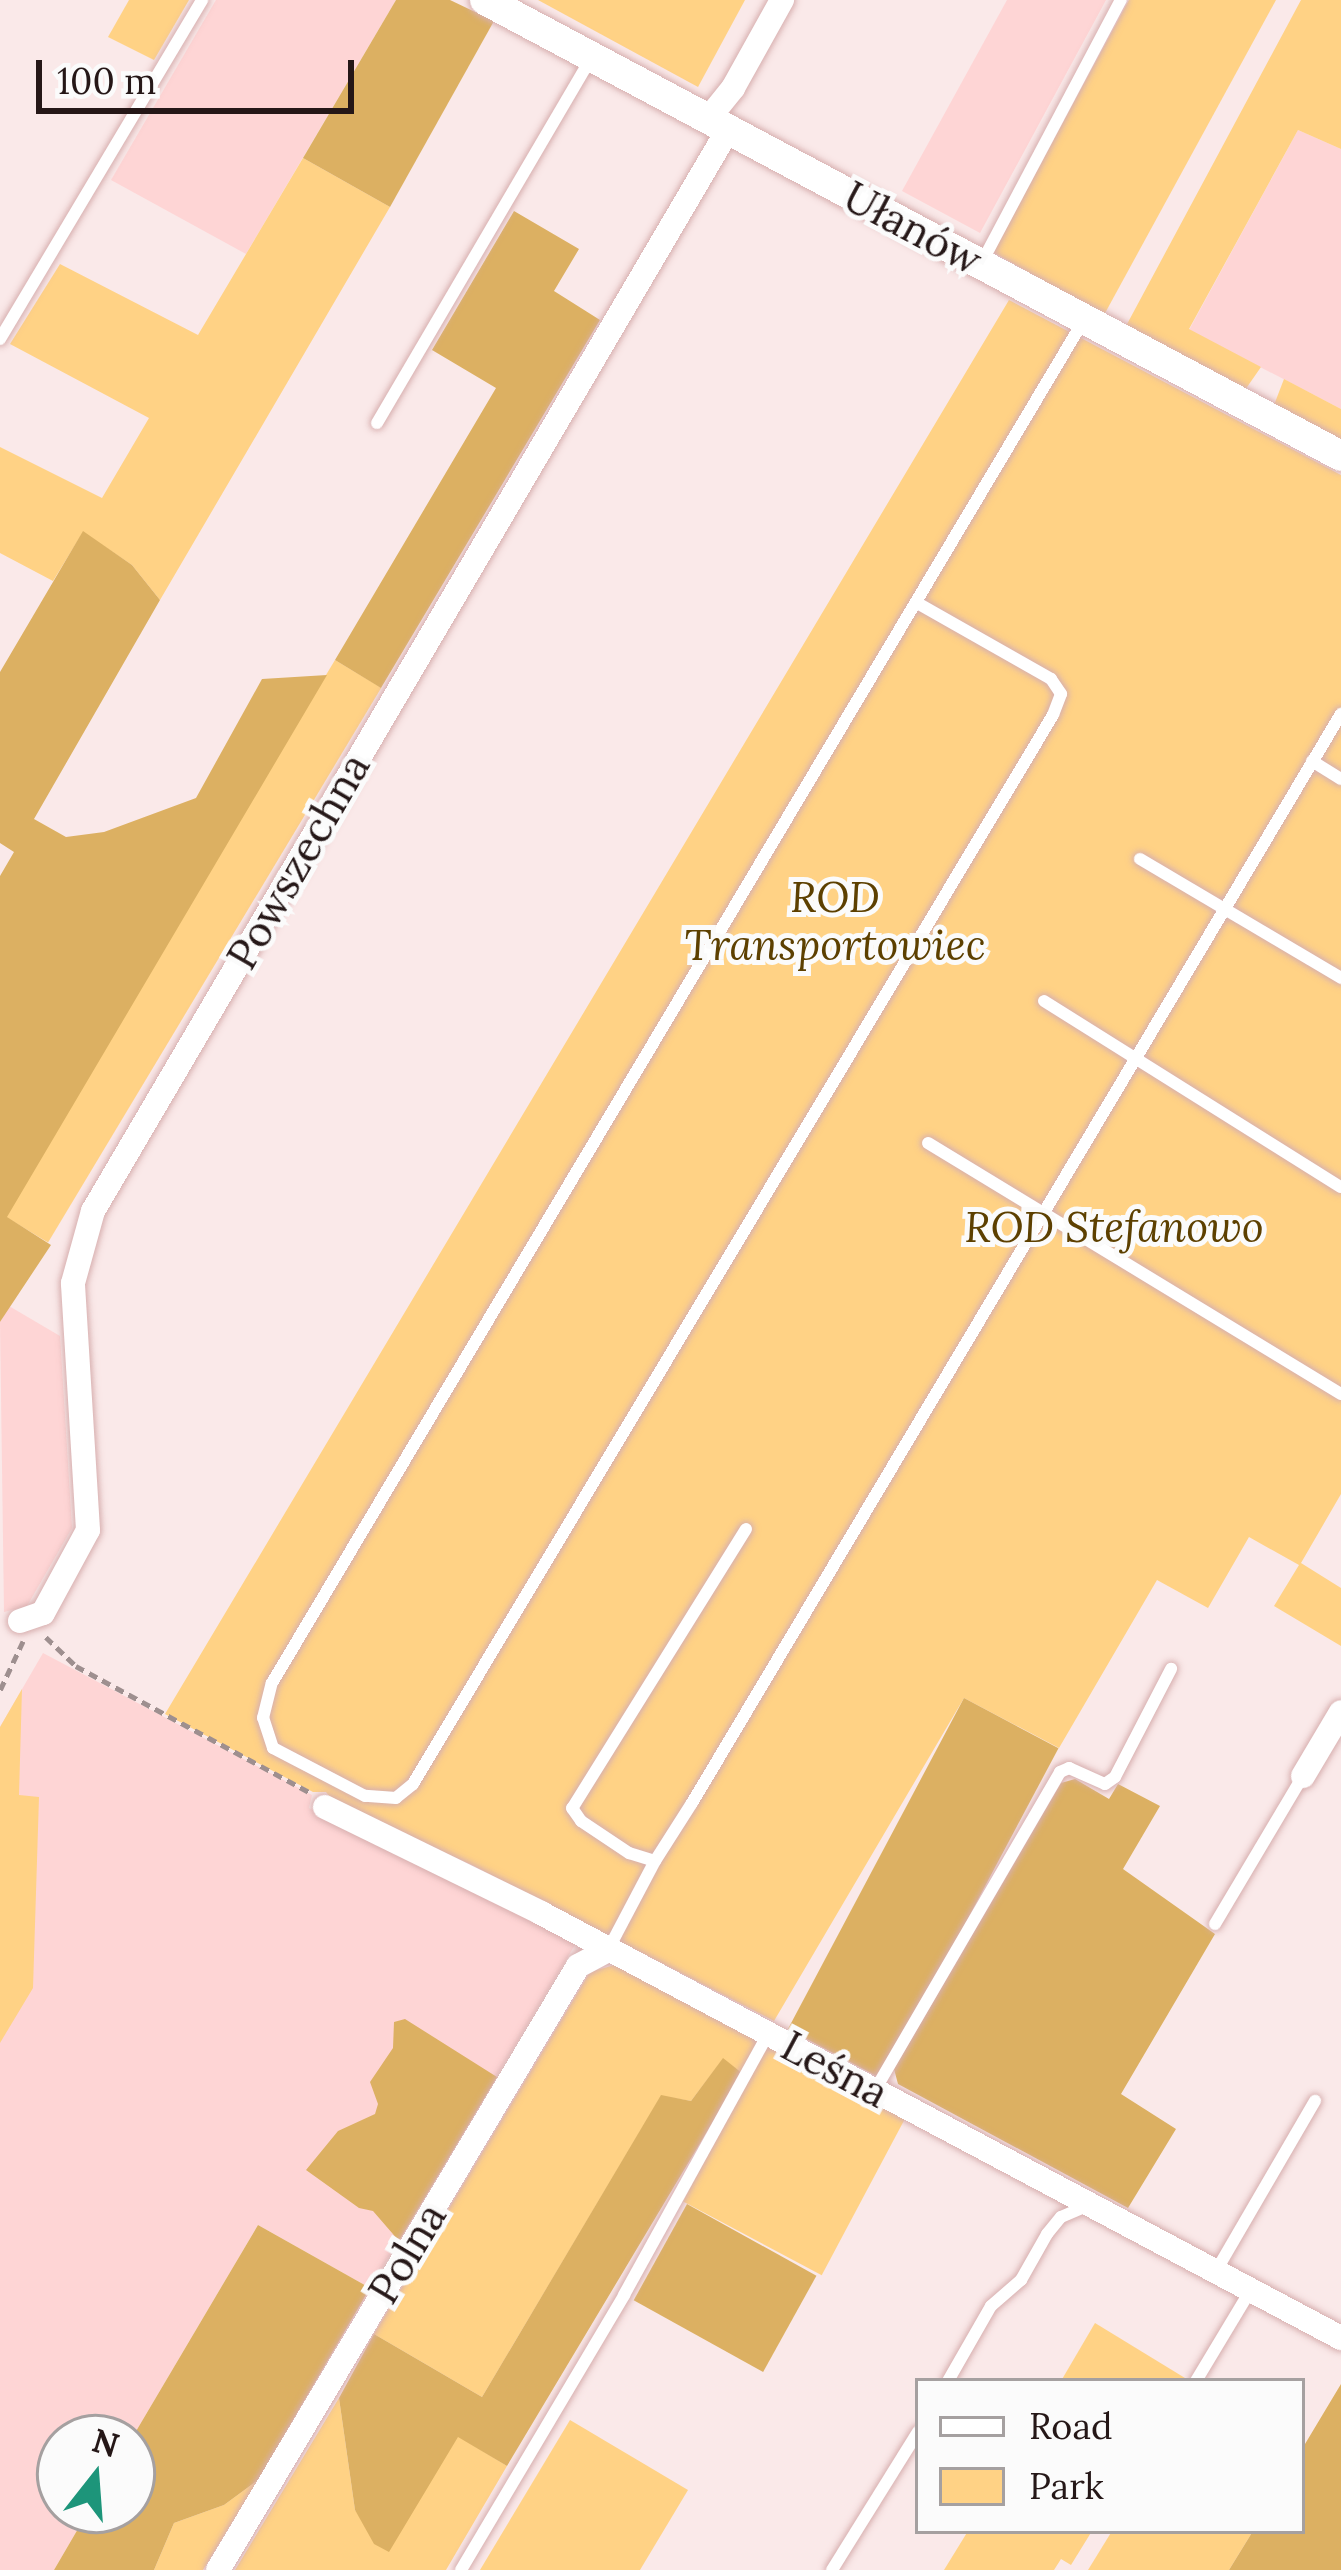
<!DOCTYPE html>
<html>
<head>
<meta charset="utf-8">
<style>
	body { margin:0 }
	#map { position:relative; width:1341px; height:2570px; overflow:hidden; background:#fae9e9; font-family:Lora,serif }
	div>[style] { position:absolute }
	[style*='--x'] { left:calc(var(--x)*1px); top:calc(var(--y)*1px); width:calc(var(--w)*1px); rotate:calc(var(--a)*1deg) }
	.built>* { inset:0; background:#fed5d5 }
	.green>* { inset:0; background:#ffd285; transform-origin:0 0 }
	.forest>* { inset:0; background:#dcb062; transform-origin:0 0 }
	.path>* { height:4.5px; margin-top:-2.25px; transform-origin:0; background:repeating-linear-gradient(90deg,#9e8f8f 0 9px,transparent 0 15px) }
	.roads { filter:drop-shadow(0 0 3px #d7afaf) drop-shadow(0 0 3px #d7afaf) }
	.service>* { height:12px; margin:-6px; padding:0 6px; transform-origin:6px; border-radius:6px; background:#fff }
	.minor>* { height:24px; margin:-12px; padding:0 12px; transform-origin:12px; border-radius:12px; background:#fff }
	.tertiary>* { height:30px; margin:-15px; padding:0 15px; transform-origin:15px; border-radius:15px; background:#fff }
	span { translate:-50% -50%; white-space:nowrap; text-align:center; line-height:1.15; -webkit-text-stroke:10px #fbfbfb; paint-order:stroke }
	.street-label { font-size:42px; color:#251717 }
	.park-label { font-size:42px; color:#5d4000; font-style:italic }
	.legend { position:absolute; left:915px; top:2378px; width:390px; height:156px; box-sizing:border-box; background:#fbfbfb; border:3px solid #a5a0a0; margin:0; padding:15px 21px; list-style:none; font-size:36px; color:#251717 }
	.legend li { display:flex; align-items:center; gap:24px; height:60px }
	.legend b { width:60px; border:3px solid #a5a0a0 }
	.north { position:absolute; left:36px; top:2414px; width:120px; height:120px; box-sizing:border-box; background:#fbfbfb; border:3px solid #a5a0a0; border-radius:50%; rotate:17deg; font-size:33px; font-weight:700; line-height:48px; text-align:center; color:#251717 }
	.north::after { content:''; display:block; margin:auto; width:42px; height:54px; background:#1d957a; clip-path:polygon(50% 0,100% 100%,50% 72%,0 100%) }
	.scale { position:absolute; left:36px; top:60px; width:318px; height:54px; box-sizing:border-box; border:6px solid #251717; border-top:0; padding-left:15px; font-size:36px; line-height:42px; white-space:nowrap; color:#251717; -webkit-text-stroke:9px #fbfbfb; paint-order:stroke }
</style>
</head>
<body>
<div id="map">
	<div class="built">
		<i style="clip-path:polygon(216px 0,396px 0,246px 254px,111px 180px)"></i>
		<i style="clip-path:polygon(1007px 0,1106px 0,980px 233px,902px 191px)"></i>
		<i style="clip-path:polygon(1298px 130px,1341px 149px,1341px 409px,1189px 330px)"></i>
		<i style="clip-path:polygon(9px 1306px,60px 1336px,72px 1528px,27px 1606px,4px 1612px,0 1322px)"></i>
		<i style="clip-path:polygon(43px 1653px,312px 1795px,309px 1808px,576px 1943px,370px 2288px,258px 2225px,132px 2438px,60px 2438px,60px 2510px,89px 2510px,54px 2570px,0 2570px,0 1727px)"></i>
	</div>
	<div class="green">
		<i style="clip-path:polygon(129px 0,189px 0,154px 60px,108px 37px)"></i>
		<i style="clip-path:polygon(538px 0,745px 0,698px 87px)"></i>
		<i style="clip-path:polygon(1129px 0,1276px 0,1104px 315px,993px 252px)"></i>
		<i style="clip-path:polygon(1301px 0,1341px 0,1341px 149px,1298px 130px,1189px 329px,1261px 367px,1245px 390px,1126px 326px)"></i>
		<i style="clip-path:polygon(303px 158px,390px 207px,160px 600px,132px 565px,83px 532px,53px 581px,0 553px,0 447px,102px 498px,149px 418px,10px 344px,60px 264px,198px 335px)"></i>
		<i style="clip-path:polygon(1009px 300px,1341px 475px,1341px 1494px,1301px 1563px,1341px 1588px,1341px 1646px,1274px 1606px,1299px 1565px,1249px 1537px,1208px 1608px,1157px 1580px,1059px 1748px,964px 1698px,774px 2021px,470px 1864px,336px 1805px,326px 1792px,313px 1792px,165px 1714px)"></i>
		<i style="clip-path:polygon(1284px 379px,1341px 409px,1341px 440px,1274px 405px)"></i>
		<i style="left:335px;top:660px;width:54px;height:647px;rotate:31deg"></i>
		<i style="clip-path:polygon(22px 1689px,19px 1795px,39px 1797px,33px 1988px,0 2043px,0 1727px)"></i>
		<i style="clip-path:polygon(618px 1964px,762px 2038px,742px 2073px,723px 2059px,691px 2101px,661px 2096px,482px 2397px,374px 2334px,590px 1972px)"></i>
		<i style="left:769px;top:2040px;width:157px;height:183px;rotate:28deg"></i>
		<i style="clip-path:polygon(1095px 2323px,1185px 2378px,1183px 2381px,1061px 2381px)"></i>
		<i style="clip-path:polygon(339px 2398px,355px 2510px,388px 2551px,458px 2436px,507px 2466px,446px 2570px,235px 2570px)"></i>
		<i style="clip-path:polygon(570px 2420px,688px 2490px,640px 2570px,480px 2570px)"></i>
		<i style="clip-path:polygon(258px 2480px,203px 2570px,154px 2570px,174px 2523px,224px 2505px)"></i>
		<i style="clip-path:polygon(968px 2531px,1092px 2531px,1071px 2565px,1061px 2559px,1054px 2570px,944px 2570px)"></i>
		<i style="clip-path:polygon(1112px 2531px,1253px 2531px,1229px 2570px,1088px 2570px)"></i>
	</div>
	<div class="forest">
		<i style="clip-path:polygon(396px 0,450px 0,494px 21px,390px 207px,303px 158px)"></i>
		<i style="clip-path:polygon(514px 211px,579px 249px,554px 291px,600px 320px,381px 688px,335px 660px,496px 388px,432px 350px)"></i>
		<i style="clip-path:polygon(83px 531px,132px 565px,160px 600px,34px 819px,66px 837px,104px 832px,196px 798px,262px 679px,327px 675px,7px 1217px,51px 1245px,0 1322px,0 876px,14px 852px,0 843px,0 672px)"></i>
		<i style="left:964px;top:1698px;width:107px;height:375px;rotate:28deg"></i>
		<i style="clip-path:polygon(1075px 1779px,1109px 1799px,1118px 1784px,1160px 1806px,1123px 1869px,1215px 1934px,1121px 2094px,1176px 2129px,1128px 2208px,898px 2084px,894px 2069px,1061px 1783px)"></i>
		<i style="clip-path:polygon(405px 2019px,497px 2077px,399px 2241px,373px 2211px,359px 2208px,306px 2170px,338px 2131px,375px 2114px,378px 2104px,370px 2082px,393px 2048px,394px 2022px)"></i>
		<i style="clip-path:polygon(723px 2058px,742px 2073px,507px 2466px,458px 2437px,389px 2552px,374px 2544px,355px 2510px,339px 2398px,374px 2334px,482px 2397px,661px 2095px,691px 2101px)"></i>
		<i style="left:687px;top:2204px;width:148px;height:110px;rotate:29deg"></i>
		<i style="clip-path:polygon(258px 2225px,370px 2288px,258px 2480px,224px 2505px,174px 2523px,154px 2570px,54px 2570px,89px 2510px,132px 2510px,132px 2438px)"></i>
		<i style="clip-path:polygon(1341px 2384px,1341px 2570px,1229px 2570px,1253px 2531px,1302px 2531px,1302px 2449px)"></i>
	</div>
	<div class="path">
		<i style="--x:46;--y:1637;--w:42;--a:44"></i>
		<i style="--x:76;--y:1666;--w:265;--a:28.4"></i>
		<i style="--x:0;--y:1690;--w:54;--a:-64.9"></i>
	</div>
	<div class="roads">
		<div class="service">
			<i style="--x:981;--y:264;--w:299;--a:-62.1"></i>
			<i style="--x:0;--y:339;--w:395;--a:-59.2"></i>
			<i style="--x:377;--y:423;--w:423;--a:-59.6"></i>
			<i style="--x:919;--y:604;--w:152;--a:29.6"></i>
			<i style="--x:1051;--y:679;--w:18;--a:56"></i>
			<i style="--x:1061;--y:694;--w:22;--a:111"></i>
			<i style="--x:1053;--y:715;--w:1246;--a:120.91"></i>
			<i style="--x:413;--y:1784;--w:22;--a:141"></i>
			<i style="--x:396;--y:1798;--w:31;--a:-176"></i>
			<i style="--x:365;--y:1796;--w:104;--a:-152.4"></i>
			<i style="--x:273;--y:1748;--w:32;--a:-108"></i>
			<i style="--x:263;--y:1718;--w:36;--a:-76"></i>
			<i style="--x:272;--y:1683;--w:1587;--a:-59.22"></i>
			<i style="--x:1312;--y:761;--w:34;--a:32"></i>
			<i style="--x:1140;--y:859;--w:234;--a:30.6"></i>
			<i style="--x:1044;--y:1001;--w:350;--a:32.1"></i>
			<i style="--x:928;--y:1143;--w:483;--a:31.3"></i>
			<i style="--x:746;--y:1529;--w:329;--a:121.9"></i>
			<i style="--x:572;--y:1808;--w:16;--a:55"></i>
			<i style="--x:581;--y:1821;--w:58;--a:33.7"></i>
			<i style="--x:629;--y:1853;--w:27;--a:17"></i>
			<i style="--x:655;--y:1861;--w:69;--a:-57.5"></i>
			<i style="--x:692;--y:1803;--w:1268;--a:-59.21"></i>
			<i style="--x:1215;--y:1924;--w:172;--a:-59.3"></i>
			<i style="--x:608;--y:1950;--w:101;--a:-62.2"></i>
			<i style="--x:875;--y:2090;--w:368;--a:-59.8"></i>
			<i style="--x:1060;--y:1772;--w:10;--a:-24"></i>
			<i style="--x:1069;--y:1768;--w:39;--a:24"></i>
			<i style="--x:1105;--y:1784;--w:12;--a:-35"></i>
			<i style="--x:1115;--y:1777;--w:122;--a:-62.6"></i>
			<i style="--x:1216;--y:2271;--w:197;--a:-59.8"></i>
			<i style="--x:948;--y:2381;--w:86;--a:-60.2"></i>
			<i style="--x:991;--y:2306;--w:40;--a:-41"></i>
			<i style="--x:1021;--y:2280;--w:53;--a:-60.5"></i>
			<i style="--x:1047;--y:2234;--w:22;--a:-51"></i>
			<i style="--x:1061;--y:2217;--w:26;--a:-23"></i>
			<i style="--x:1196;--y:2381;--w:105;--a:-59"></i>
			<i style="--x:461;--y:2570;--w:320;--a:-59.3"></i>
			<i style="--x:624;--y:2295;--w:298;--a:-61.1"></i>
			<i style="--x:832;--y:2570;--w:163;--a:-58.1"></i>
		</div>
		<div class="minor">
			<i style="--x:708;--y:119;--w:40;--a:-51"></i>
			<i style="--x:733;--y:88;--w:101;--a:-60.9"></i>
			<i style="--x:20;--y:1621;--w:24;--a:-19"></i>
			<i style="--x:43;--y:1613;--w:94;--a:-61.5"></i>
			<i style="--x:88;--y:1530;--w:247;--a:-93.5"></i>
			<i style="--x:73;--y:1283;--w:75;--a:-74.5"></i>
			<i style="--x:93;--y:1211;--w:1254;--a:-59.57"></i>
			<i style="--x:1303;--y:1776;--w:74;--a:-59.3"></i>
			<i style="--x:325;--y:1807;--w:241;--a:26.1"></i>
			<i style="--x:541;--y:1913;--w:906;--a:27.98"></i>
			<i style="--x:218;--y:2570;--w:703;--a:-59.2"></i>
			<i style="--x:578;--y:1966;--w:34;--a:-28"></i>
		</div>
		<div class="tertiary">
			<i style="--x:485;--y:0;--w:970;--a:28.04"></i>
		</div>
	</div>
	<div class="street-label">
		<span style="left:913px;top:228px;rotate:28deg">Ułanów</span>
		<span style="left:298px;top:861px;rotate:-60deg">Powszechna</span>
		<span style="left:835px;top:2069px;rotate:28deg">Leśna</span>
		<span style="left:407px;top:2253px;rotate:-59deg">Polna</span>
	</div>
	<div class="park-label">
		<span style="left:835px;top:921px">ROD<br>Transportowiec</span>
		<span style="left:1114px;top:1227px">ROD Stefanowo</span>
	</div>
	<ul class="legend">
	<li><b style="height:15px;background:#fff"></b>Road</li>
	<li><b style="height:33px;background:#ffd285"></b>Park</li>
	</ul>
	<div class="north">N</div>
	<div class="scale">100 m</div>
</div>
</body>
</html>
